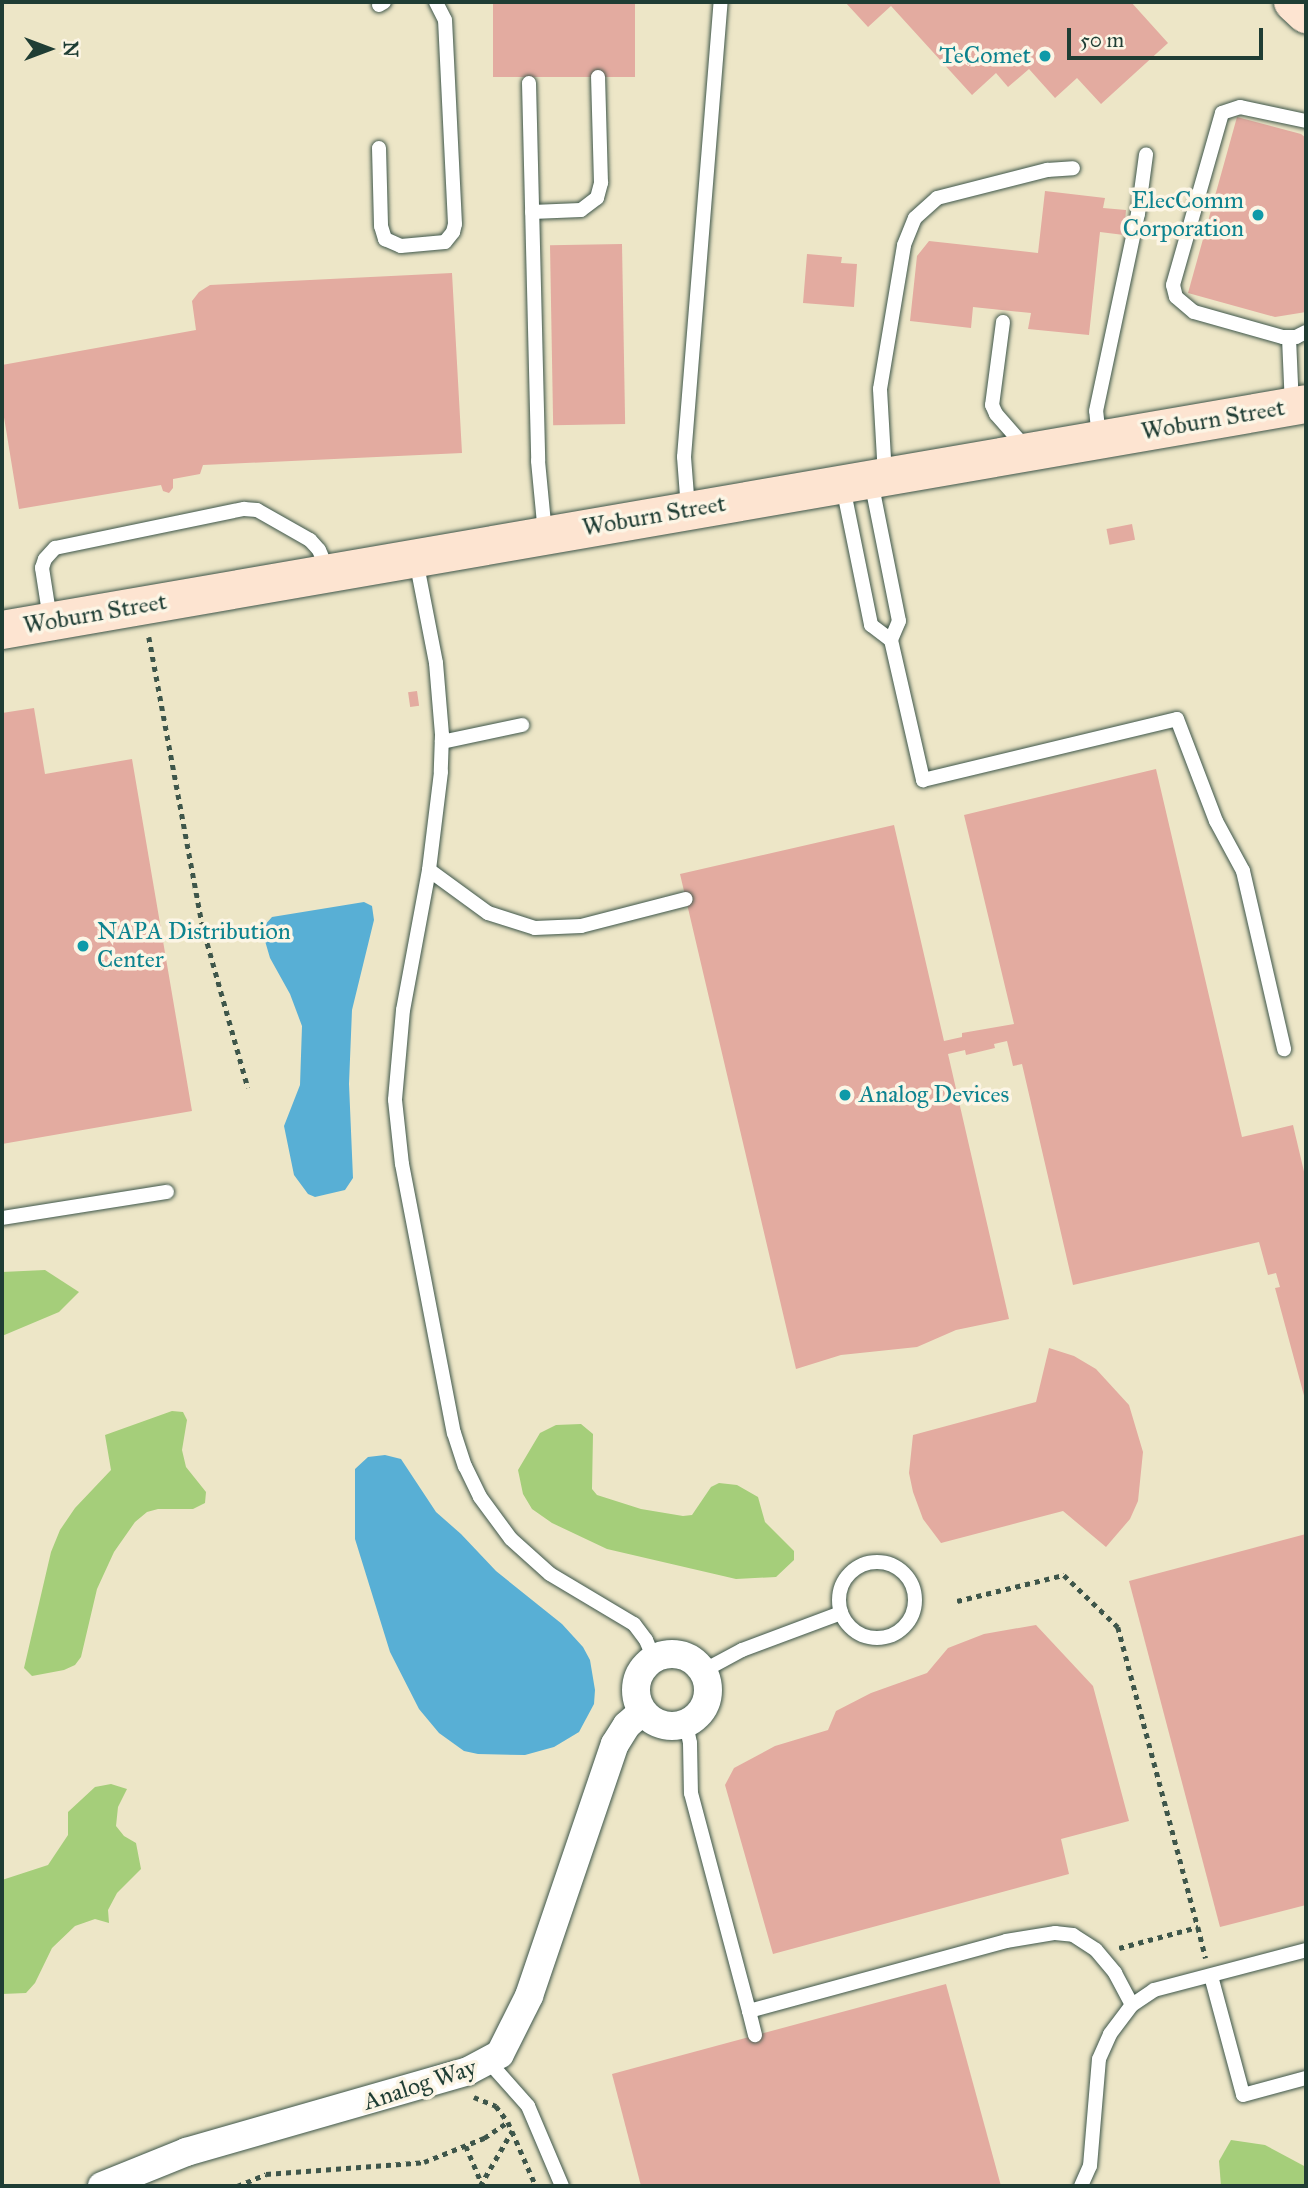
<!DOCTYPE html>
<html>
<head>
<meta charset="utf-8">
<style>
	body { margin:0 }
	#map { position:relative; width:1308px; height:2188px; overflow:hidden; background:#ede6c7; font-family:"IM FELL Great Primer",serif }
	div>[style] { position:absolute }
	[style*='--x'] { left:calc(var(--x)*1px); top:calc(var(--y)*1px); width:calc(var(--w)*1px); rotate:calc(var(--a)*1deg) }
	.green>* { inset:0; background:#a5ce7a }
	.water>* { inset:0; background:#58afd5 }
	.building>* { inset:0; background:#e3aba0; transform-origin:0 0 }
	.path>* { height:4.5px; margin-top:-2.25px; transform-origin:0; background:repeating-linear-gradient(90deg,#3e564a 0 5px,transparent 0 10px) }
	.roads { filter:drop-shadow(0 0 2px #3e564a) drop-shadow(0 0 2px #3e564a) }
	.lane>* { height:14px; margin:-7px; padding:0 7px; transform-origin:7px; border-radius:7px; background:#fff }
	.lane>.ring { margin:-7px; padding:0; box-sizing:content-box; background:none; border:14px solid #fff; border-radius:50% }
	.street>* { height:28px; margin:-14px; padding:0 14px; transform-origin:14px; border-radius:14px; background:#fff }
	.street>.ring { margin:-14px; padding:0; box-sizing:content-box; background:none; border:28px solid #fff; border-radius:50% }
	.secondary>* { height:38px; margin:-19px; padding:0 19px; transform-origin:19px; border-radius:19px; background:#fde4d1 }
	.dots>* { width:19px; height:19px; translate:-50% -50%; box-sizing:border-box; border:4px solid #fcf5e5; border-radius:50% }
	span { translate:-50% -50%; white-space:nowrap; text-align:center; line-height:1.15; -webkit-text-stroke:7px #fcf5e5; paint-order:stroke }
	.culture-label { font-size:24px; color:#0d838f }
	.right { translate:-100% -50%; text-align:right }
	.left { translate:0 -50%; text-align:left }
	.street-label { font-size:24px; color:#1f3d34 }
	.frame { position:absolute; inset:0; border:4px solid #1f3d34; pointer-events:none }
	.north { position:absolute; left:14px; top:14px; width:70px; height:70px; -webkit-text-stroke:5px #fcf5e5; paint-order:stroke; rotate:90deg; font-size:19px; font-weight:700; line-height:28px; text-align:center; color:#1f3d34 }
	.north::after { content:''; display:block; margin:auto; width:24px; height:32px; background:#1f3d34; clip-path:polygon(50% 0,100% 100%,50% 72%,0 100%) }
	.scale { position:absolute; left:1067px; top:28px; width:196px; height:32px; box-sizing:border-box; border:4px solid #1f3d34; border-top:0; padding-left:9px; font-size:21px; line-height:24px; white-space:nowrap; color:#1f3d34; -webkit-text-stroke:5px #fcf5e5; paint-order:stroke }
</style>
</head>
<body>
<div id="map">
	<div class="green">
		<i style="clip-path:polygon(45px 1270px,79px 1292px,59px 1312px,2px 1336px,2px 1272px)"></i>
		<i style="clip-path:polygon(172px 1411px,183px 1412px,187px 1420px,182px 1450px,186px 1467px,206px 1492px,205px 1503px,193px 1509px,158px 1509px,147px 1512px,135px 1522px,114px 1552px,97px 1589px,81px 1657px,75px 1665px,64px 1670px,32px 1676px,24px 1668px,51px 1552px,60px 1530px,75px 1508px,111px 1470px,105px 1435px)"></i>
		<i style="clip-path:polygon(581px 1424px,593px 1434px,592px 1489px,597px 1495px,641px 1509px,683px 1516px,692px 1515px,711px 1487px,719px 1483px,737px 1485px,758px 1497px,765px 1522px,794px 1551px,794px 1560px,776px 1577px,736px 1579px,607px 1549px,552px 1523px,532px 1509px,523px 1494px,518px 1470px,540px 1433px,556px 1425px)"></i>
		<i style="clip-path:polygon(111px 1784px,127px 1789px,118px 1807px,116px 1826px,124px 1836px,136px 1843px,141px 1869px,117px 1893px,108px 1910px,109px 1923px,95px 1919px,75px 1926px,52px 1948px,35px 1983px,26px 1993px,2px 1994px,2px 1880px,48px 1865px,68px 1835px,68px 1812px,95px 1787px)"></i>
		<i style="clip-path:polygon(1231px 2140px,1265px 2145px,1306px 2167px,1306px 2186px,1221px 2186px,1219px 2161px)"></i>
	</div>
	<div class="water">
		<i style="clip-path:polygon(364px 902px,372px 906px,374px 920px,352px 1010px,349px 1084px,353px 1178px,345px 1190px,315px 1197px,308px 1194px,294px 1175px,284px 1126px,300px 1085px,302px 1026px,290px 994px,270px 958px,263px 934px,264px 926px,272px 917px)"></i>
		<i style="clip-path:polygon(385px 1455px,401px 1459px,436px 1512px,461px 1534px,496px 1571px,562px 1624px,583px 1647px,590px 1660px,595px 1690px,594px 1704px,579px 1732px,554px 1747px,525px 1755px,478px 1754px,464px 1751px,439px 1733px,419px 1709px,390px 1652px,355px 1539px,355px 1469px,368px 1457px)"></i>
	</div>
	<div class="building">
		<i style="left:493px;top:2px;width:142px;height:75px"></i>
		<i style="clip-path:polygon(845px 2px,1131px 2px,1168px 43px,1101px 104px,1077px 78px,1055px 98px,1029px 69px,1008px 87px,996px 73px,972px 95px,891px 6px,868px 27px)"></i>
		<i style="clip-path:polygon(1237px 117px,1301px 134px,1306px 138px,1306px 312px,1275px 317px,1188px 293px)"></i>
		<i style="clip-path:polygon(1045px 191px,1105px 198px,1103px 208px,1126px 210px,1124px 235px,1100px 232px,1089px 335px,1028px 329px,1031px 313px,973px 307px,971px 328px,910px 321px,917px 256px,929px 241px,1038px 253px)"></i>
		<i style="left:622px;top:244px;width:180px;height:72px;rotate:89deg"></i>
		<i style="clip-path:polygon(807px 254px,842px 257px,841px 263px,857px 264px,854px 307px,803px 303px)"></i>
		<i style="clip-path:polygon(452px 273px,462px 453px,203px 465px,200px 474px,173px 479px,173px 488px,169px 493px,163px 491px,161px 485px,19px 509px,2px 405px,2px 365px,196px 330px,192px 301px,199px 292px,210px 285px)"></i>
		<i style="left:1132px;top:524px;width:16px;height:26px;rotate:79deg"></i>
		<i style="left:417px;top:691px;width:15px;height:9px;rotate:82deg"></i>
		<i style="clip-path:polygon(34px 708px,45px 774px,132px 759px,192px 1111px,2px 1144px,2px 782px,4px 781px,2px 713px)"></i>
		<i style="clip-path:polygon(1156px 769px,1242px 1137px,1293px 1125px,1306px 1180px,1306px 1403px,1275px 1288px,1280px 1287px,1276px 1273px,1268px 1275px,1259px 1242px,1073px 1285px,1022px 1064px,1013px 1066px,1007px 1041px,994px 1044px,995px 1048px,966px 1055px,965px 1050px,948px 1054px,1009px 1319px,956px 1330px,917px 1347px,841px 1355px,796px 1369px,680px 874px,894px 825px,944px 1041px,962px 1037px,962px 1033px,1014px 1024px,964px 815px)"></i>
		<i style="clip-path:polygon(1049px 1348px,1074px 1356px,1096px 1369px,1129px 1405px,1143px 1452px,1138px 1501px,1130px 1519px,1106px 1547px,1063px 1511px,941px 1543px,923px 1519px,913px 1492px,909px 1473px,913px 1435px,1036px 1402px)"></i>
		<i style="clip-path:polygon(1306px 1534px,1306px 1905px,1220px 1927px,1129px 1581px)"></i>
		<i style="clip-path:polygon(1036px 1625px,1093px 1686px,1129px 1821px,1061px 1839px,1069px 1874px,773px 1954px,725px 1785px,734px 1768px,775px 1746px,828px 1730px,836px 1711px,871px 1693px,927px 1673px,948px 1648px,984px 1634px)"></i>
		<i style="clip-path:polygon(946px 1984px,1001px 2186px,641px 2186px,612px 2074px)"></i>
	</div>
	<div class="path">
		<i style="--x:149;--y:637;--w:292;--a:79.5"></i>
		<i style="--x:202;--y:924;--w:170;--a:74.3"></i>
		<i style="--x:957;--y:1601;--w:110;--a:-13.7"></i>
		<i style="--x:1064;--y:1575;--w:75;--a:43.9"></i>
		<i style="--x:1118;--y:1627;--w:310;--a:75.1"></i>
		<i style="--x:1119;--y:1948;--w:82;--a:-14.9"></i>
		<i style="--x:1198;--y:1927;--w:32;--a:76"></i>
		<i style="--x:474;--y:2097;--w:24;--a:22"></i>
		<i style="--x:496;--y:2106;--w:20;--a:53"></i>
		<i style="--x:508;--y:2122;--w:70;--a:66.4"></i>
		<i style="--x:466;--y:2146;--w:41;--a:67.2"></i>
		<i style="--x:237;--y:2186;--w:31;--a:-22"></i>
		<i style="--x:266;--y:2174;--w:158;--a:-4.3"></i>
		<i style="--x:424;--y:2162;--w:65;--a:-21.8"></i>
		<i style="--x:484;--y:2138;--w:29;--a:-34"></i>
		<i style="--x:480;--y:2186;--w:64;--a:-59.8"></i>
	</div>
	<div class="roads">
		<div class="lane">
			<i style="--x:379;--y:5;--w:6;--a:-31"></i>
			<i style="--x:529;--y:83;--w:378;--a:88.6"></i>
			<i style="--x:538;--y:461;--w:73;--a:84.5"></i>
			<i style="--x:1306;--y:121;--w:67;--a:-168"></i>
			<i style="--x:1240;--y:107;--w:19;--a:162"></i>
			<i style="--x:1222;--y:113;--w:179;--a:105.9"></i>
			<i style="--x:1173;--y:285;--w:12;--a:76"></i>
			<i style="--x:1176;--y:297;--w:23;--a:40"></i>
			<i style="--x:1194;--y:312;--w:92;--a:15.7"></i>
			<i style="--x:1283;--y:337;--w:13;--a:0"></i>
			<i style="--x:1296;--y:337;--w:11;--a:-27"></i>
			<i style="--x:379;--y:148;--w:78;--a:88.5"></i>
			<i style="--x:381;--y:226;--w:14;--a:73"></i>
			<i style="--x:385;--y:239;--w:17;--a:24"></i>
			<i style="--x:401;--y:246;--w:44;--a:-5.2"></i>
			<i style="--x:445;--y:242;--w:13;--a:-51"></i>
			<i style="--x:453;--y:232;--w:8;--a:-76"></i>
			<i style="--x:455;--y:224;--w:204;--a:-92.8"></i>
			<i style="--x:445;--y:20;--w:20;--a:-117"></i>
			<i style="--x:532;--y:212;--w:49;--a:-2.3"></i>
			<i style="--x:581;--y:210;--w:20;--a:-37"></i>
			<i style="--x:597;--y:198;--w:16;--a:-75"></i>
			<i style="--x:601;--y:183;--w:106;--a:-91.6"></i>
			<i style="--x:1003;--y:322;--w:84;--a:97.5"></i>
			<i style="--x:992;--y:405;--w:10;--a:66"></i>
			<i style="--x:996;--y:414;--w:45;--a:48.6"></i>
			<i style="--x:1289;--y:338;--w:68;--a:87.5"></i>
			<i style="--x:1099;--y:438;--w:27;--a:-96"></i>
			<i style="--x:1096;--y:411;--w:201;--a:-78"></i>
			<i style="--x:1138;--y:214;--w:60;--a:-82.3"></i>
			<i style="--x:885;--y:476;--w:87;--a:-93.3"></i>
			<i style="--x:880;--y:389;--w:146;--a:-80.5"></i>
			<i style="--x:904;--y:245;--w:29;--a:-68"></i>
			<i style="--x:915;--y:218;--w:30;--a:-42"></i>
			<i style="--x:937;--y:198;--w:114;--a:-14.3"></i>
			<i style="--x:1047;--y:170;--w:26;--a:-4"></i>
			<i style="--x:871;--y:481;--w:143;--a:78.7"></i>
			<i style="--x:899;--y:621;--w:21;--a:113"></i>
			<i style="--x:891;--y:640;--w:144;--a:77.1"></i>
			<i style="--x:923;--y:780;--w:261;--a:-13.5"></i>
			<i style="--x:1177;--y:719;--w:109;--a:69.1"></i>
			<i style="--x:1216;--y:821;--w:57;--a:61.6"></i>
			<i style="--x:1243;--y:871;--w:183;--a:77"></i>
			<i style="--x:843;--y:487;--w:141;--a:78.5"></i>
			<i style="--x:871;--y:625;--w:25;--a:37"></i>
			<i style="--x:688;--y:509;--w:52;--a:-94.4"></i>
			<i style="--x:684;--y:457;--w:457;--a:-85.4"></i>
			<i style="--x:416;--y:560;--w:105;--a:79"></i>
			<i style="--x:436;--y:663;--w:72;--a:85.2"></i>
			<i style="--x:442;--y:735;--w:37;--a:92"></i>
			<i style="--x:441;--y:772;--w:99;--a:97"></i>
			<i style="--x:429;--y:870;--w:142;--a:100.5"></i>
			<i style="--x:403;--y:1010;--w:90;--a:95.1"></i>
			<i style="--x:395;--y:1100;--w:64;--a:83.8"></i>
			<i style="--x:402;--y:1164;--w:274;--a:79.1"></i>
			<i style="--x:454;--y:1433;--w:35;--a:72"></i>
			<i style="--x:465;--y:1466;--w:34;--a:64"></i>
			<i style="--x:480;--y:1497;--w:52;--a:53.6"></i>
			<i style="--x:511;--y:1539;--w:52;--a:41.9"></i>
			<i style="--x:550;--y:1574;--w:98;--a:30.8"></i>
			<i style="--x:634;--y:1624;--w:20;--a:53"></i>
			<i style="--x:646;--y:1640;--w:21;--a:67"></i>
			<i style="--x:50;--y:619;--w:52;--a:-98.9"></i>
			<i style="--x:42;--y:568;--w:9;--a:-72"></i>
			<i style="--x:45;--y:559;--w:15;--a:-48"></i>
			<i style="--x:55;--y:548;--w:193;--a:-11.7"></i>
			<i style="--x:244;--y:509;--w:13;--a:4"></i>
			<i style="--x:257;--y:510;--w:61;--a:29.5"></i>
			<i style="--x:310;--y:540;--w:13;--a:48"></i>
			<i style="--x:319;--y:550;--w:25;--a:67"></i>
			<i style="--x:442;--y:742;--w:82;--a:-12"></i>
			<i style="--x:429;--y:870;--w:73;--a:36.1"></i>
			<i style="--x:488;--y:913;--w:49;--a:17.7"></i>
			<i style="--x:535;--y:928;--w:46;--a:-2.5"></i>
			<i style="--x:581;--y:926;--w:108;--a:-14.4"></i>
			<i style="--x:2;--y:1218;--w:167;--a:-9"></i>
			<i class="ring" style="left:839px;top:1562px;width:62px;height:62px"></i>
			<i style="--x:703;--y:1671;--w:44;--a:-28.3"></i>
			<i style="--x:742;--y:1650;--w:106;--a:-20.5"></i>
			<i style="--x:686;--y:1724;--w:19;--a:78"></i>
			<i style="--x:690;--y:1743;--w:50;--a:88.9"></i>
			<i style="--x:691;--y:1793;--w:226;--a:75.1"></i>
			<i style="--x:749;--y:2011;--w:266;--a:-15.2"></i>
			<i style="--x:1006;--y:1941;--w:50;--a:-9.3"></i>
			<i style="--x:1055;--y:1933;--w:18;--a:6"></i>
			<i style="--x:1073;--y:1935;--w:27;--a:33"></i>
			<i style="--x:1096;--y:1950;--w:30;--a:50"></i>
			<i style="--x:1115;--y:1973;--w:36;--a:62"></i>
			<i style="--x:1211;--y:1976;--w:123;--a:74.9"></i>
			<i style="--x:1243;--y:2095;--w:65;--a:-15.1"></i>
			<i style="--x:749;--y:2011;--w:25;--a:76"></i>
			<i style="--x:489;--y:2062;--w:59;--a:48.4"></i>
			<i style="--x:528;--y:2106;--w:87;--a:67"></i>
			<i style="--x:1081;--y:2186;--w:22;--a:-66"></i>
			<i style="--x:1090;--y:2166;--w:107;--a:-85.2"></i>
			<i style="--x:1099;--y:2059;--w:27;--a:-66"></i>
			<i style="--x:1110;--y:2034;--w:36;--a:-53"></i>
			<i style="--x:1132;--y:2005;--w:27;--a:-34"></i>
			<i style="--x:1154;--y:1990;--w:157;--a:-14.7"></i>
		</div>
		<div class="street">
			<i class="ring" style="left:636px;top:1654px;width:44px;height:44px"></i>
			<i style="--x:102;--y:2186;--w:91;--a:-22"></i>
			<i style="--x:186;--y:2152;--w:293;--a:-16"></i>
			<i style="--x:468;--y:2071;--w:36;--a:-28"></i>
			<i style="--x:500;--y:2054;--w:65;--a:-63.4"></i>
			<i style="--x:529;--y:1996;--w:266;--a:-71.2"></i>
			<i style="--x:615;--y:1744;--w:22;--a:-58"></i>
			<i style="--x:627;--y:1725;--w:20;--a:-41"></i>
		</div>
		<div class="secondary">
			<i style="--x:1293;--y:2;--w:18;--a:43"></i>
			<i style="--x:2;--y:630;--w:1323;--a:-9.83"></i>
		</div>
	</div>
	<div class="dots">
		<i style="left:1045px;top:56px;background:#0f9aa8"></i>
		<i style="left:1258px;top:215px;background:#0f9aa8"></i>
		<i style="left:83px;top:946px;background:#0f9aa8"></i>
		<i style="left:845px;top:1095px;background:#0f9aa8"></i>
	</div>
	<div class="culture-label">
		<span class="right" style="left:1031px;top:56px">TeComet</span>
		<span class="right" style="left:1244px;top:215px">ElecComm<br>Corporation</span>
		<span class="left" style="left:97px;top:946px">NAPA Distribution<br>Center</span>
		<span class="left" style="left:859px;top:1095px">Analog Devices</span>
	</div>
	<div class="street-label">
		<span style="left:1213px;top:420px;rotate:-10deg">Woburn Street</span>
		<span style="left:654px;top:516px;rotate:-10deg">Woburn Street</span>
		<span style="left:95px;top:614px;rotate:-10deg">Woburn Street</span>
		<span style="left:420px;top:2085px;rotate:-18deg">Analog Way</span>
	</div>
	<div class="frame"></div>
	<div class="north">N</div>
	<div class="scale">50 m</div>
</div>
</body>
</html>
